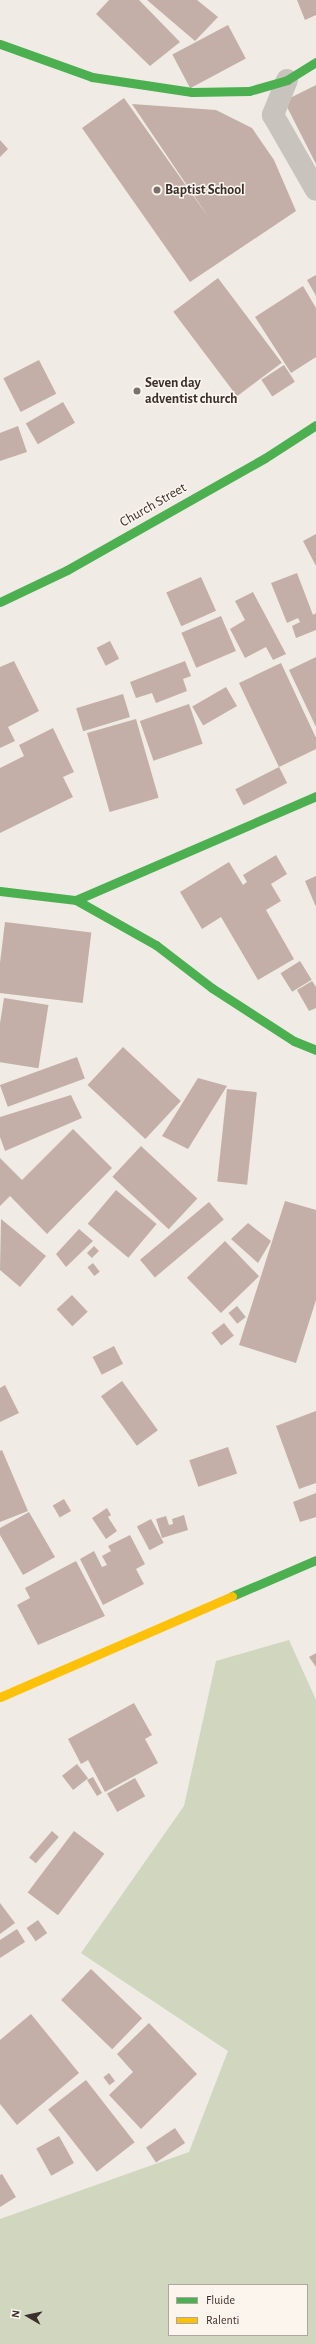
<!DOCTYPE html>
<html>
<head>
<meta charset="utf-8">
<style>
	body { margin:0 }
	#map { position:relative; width:316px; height:2344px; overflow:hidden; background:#f0ebe5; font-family:"Alegreya Sans",sans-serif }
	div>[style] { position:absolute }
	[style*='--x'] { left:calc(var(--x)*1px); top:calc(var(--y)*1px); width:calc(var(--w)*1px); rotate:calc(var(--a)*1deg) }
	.green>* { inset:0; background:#d1d6bf }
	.building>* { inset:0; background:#c3afa7; transform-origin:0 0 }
	.street>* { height:22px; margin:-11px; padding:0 11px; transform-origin:11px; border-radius:11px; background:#c9c3be }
	.fast>* { height:9px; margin:-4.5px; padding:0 4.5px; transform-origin:4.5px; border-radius:4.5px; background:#4caf50 }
	.slow>* { height:9px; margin:-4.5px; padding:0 4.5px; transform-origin:4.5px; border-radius:4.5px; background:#ffc107 }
	.dots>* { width:11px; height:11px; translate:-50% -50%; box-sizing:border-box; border:2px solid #fbf5ee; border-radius:50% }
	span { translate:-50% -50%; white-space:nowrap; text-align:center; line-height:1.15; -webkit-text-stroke:3px #fbf5ee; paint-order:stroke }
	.poi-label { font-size:14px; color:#3b302b; font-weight:700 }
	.left { translate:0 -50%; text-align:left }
	.street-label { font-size:14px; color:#3b302b }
	.legend { position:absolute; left:168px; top:2284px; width:140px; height:52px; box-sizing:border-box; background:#fbf5ee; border:1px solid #aea6a0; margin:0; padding:5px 7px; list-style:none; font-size:12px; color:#3b302b }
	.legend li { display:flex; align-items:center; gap:8px; height:20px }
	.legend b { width:20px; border:1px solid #aea6a0 }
	.north { position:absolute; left:8px; top:2296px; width:40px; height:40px; -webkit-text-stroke:3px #fbf5ee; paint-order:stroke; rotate:279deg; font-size:11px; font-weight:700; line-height:16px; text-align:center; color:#3b302b }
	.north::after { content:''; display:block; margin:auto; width:14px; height:18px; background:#3b302b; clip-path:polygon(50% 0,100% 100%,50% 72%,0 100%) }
</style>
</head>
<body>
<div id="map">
	<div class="green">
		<i style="clip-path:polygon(evenodd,289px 1640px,316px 1700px,316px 2344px,0 2344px,0 2219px,189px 2152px,228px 2051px,81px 1953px,184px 1806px,216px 1661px,289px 1640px,169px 2285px,307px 2285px,307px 2335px,169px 2335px,169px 2285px)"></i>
	</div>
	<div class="building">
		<i style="clip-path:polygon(109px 0,139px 0,180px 42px,150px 66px,96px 14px)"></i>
		<i style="clip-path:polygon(147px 0,197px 0,218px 17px,195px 41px)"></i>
		<i style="clip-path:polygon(297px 0,316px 0,316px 15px,305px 20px)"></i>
		<i style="left:228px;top:25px;width:38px;height:63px;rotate:62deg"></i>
		<i style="clip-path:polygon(316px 85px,316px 164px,284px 101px)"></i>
		<i style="clip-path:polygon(124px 98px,209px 218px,132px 104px,216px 110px,252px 128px,274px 160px,296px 211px,190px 282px,82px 128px)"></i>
		<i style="clip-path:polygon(0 140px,8px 149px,0 157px)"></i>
		<i style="clip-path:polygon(316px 275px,316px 296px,307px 280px)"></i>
		<i style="left:218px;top:278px;width:106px;height:56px;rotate:53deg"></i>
		<i style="clip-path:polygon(303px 286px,316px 308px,316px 357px,291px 373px,255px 317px)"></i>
		<i style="left:39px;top:360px;width:38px;height:40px;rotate:63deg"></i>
		<i style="left:284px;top:365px;width:20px;height:27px;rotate:57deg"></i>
		<i style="left:63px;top:402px;width:24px;height:43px;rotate:60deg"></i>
		<i style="clip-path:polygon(18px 426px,27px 452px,0 461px,0 433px)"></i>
		<i style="clip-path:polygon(316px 534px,316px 566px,303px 541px)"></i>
		<i style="clip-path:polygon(297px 573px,313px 615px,316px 613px,316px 630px,296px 638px,292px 626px,300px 622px,298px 618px,287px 623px,271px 583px)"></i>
		<i style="left:201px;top:577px;width:37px;height:38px;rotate:66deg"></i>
		<i style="clip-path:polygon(253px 592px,286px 654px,273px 660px,266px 647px,245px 658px,230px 629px,245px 620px,235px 601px)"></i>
		<i style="left:221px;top:616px;width:38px;height:43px;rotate:67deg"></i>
		<i style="left:110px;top:641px;width:20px;height:15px;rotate:63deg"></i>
		<i style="clip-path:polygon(316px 657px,316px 727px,289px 670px)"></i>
		<i style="clip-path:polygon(14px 661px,39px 711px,8px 727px,15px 741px,0 748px,0 667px)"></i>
		<i style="clip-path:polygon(185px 661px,191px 676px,183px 679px,187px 691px,156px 703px,152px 693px,136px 698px,130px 682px)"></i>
		<i style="clip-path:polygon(281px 663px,316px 738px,316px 749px,279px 767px,239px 683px)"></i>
		<i style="left:226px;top:687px;width:22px;height:39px;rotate:60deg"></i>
		<i style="left:123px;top:694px;width:24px;height:49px;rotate:73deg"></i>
		<i style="left:189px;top:704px;width:42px;height:52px;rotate:71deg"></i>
		<i style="left:136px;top:719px;width:82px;height:51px;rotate:74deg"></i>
		<i style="clip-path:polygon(53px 728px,74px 772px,63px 777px,73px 797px,0 833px,0 768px,24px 756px,19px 745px)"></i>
		<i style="left:279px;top:767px;width:18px;height:49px;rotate:63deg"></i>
		<i style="clip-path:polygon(276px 855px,287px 874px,271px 884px,281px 901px,266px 910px,294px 959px,258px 980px,221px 917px,202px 929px,180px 892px,229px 862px,243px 885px,247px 882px,243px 875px)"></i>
		<i style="clip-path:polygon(316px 876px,316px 907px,305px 881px)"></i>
		<i style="left:5px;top:922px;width:87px;height:71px;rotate:7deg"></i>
		<i style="left:300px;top:961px;width:22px;height:23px;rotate:58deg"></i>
		<i style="clip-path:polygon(312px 981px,316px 987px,316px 1008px,309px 1011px,297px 990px)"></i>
		<i style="left:4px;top:998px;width:45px;height:64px;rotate:9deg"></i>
		<i style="left:123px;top:1047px;width:79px;height:52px;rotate:43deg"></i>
		<i style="left:77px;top:1057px;width:23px;height:82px;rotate:70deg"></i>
		<i style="clip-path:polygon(198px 1078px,227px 1086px,188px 1149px,162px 1136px)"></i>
		<i style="left:227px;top:1089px;width:30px;height:93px;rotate:6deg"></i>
		<i style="clip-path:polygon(71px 1095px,82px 1118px,5px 1151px,0 1137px,0 1117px)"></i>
		<i style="clip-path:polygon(73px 1129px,112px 1168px,47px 1234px,10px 1196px,0 1206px,0 1158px,22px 1180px)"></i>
		<i style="left:141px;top:1146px;width:77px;height:42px;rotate:43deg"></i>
		<i style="left:116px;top:1190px;width:53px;height:44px;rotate:40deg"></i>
		<i style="clip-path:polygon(285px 1201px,316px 1210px,316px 1300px,296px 1363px,239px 1345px)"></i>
		<i style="left:209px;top:1202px;width:23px;height:90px;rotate:50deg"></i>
		<i style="clip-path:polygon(1px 1219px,46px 1256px,20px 1287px,0 1270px)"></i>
		<i style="clip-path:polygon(248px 1223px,271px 1241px,258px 1263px,231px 1239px)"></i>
		<i style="clip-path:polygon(79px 1229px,93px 1241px,66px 1267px,56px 1254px)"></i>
		<i style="left:225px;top:1241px;width:49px;height:53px;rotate:46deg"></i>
		<i style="left:94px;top:1246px;width:7px;height:10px;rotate:45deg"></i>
		<i style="left:93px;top:1263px;width:11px;height:7px;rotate:52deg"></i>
		<i style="left:72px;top:1295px;width:23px;height:21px;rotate:47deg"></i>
		<i style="left:237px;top:1306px;width:14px;height:11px;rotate:51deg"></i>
		<i style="left:224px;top:1323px;width:16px;height:16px;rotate:52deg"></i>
		<i style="left:114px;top:1346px;width:20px;height:24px;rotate:63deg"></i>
		<i style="left:122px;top:1381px;width:61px;height:26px;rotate:54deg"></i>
		<i style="clip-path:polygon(5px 1385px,19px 1413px,0 1422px,0 1388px)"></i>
		<i style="clip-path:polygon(316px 1411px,316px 1483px,299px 1489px,276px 1426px)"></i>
		<i style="left:228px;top:1447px;width:28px;height:41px;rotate:71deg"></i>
		<i style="clip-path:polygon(2px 1450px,28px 1511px,0 1522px,0 1451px)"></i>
		<i style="clip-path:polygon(316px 1493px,316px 1517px,300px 1522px,293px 1502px)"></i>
		<i style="left:64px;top:1499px;width:14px;height:13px;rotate:60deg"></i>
		<i style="clip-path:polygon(107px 1508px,111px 1515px,108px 1517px,117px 1531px,106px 1539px,92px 1518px)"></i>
		<i style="clip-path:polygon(29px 1512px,55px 1557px,23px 1575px,0 1535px,0 1528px)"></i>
		<i style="clip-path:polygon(184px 1515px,188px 1530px,162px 1538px,156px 1519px,166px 1516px,169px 1525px,173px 1524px,172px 1519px)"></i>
		<i style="left:151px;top:1519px;width:27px;height:16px;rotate:62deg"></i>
		<i style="clip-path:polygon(130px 1535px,145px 1564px,136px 1569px,144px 1584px,103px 1605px,80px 1559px,94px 1551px,102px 1567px,107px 1565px,102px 1556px,111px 1551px,108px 1546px)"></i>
		<i style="clip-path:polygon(76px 1561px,105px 1616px,38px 1645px,17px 1605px,30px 1598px,25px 1588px)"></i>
		<i style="clip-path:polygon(316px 1653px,316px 1667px,309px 1657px)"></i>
		<i style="clip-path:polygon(134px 1703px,152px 1735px,145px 1739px,158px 1763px,105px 1792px,88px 1760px,81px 1764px,68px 1739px)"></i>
		<i style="left:77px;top:1764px;width:18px;height:19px;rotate:52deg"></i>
		<i style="clip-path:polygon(93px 1777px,102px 1793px,97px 1796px,87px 1780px)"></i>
		<i style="left:135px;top:1778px;width:21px;height:32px;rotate:61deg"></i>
		<i style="left:52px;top:1831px;width:9px;height:35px;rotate:41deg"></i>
		<i style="left:74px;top:1831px;width:38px;height:77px;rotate:37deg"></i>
		<i style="clip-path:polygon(0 1903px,15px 1923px,0 1934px)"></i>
		<i style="left:38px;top:1920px;width:16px;height:14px;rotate:55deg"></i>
		<i style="clip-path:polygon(17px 1929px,25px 1942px,0 1958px,0 1940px)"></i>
		<i style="left:91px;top:1969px;width:71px;height:43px;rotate:44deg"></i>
		<i style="clip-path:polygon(31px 2014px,79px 2073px,17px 2125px,0 2104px,0 2040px)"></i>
		<i style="clip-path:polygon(149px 2023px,197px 2074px,141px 2129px,109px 2095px,133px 2072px,117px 2054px)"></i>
		<i style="left:109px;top:2073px;width:10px;height:7px;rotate:53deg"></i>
		<i style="left:86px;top:2080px;width:79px;height:48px;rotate:52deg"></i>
		<i style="left:175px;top:2128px;width:18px;height:35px;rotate:56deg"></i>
		<i style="left:59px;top:2136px;width:31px;height:26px;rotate:61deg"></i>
		<i style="clip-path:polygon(2px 2174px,16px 2197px,0 2207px,0 2175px)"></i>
	</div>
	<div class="street">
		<i style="--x:287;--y:80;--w:38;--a:112"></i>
		<i style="--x:273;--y:115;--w:86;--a:60.2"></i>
	</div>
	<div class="fast">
		<i style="--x:0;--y:44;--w:98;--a:19.7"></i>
		<i style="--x:92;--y:77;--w:101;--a:8.5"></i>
		<i style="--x:192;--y:92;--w:57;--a:-1"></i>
		<i style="--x:249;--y:91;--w:40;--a:-16"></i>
		<i style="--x:287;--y:80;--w:34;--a:-32"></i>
		<i style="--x:0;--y:602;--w:74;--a:-25.5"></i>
		<i style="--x:67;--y:570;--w:227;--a:-29.5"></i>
		<i style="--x:265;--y:458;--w:61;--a:-32.9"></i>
		<i style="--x:0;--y:891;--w:77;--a:6.8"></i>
		<i style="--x:76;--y:900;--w:92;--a:29.4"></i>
		<i style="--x:156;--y:945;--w:71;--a:37.5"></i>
		<i style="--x:212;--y:988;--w:98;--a:32.9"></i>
		<i style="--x:294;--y:1041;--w:24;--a:22"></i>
		<i style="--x:76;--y:900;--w:262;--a:-23.4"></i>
		<i style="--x:232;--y:1596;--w:91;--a:-23.2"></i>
	</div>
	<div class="slow">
		<i style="--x:0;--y:1697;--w:253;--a:-23.5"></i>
	</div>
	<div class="dots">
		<i style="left:157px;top:190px;background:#7a716c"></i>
		<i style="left:137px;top:391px;background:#7a716c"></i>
	</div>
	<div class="poi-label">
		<span class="left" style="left:165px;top:190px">Baptist School</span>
		<span class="left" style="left:145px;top:391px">Seven day<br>adventist church</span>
	</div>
	<div class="street-label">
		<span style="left:153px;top:505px;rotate:-30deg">Church Street</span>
	</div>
	<ul class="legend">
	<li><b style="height:5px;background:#4caf50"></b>Fluide</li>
	<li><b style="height:5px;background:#ffc107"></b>Ralenti</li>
	</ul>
	<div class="north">N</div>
</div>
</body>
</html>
